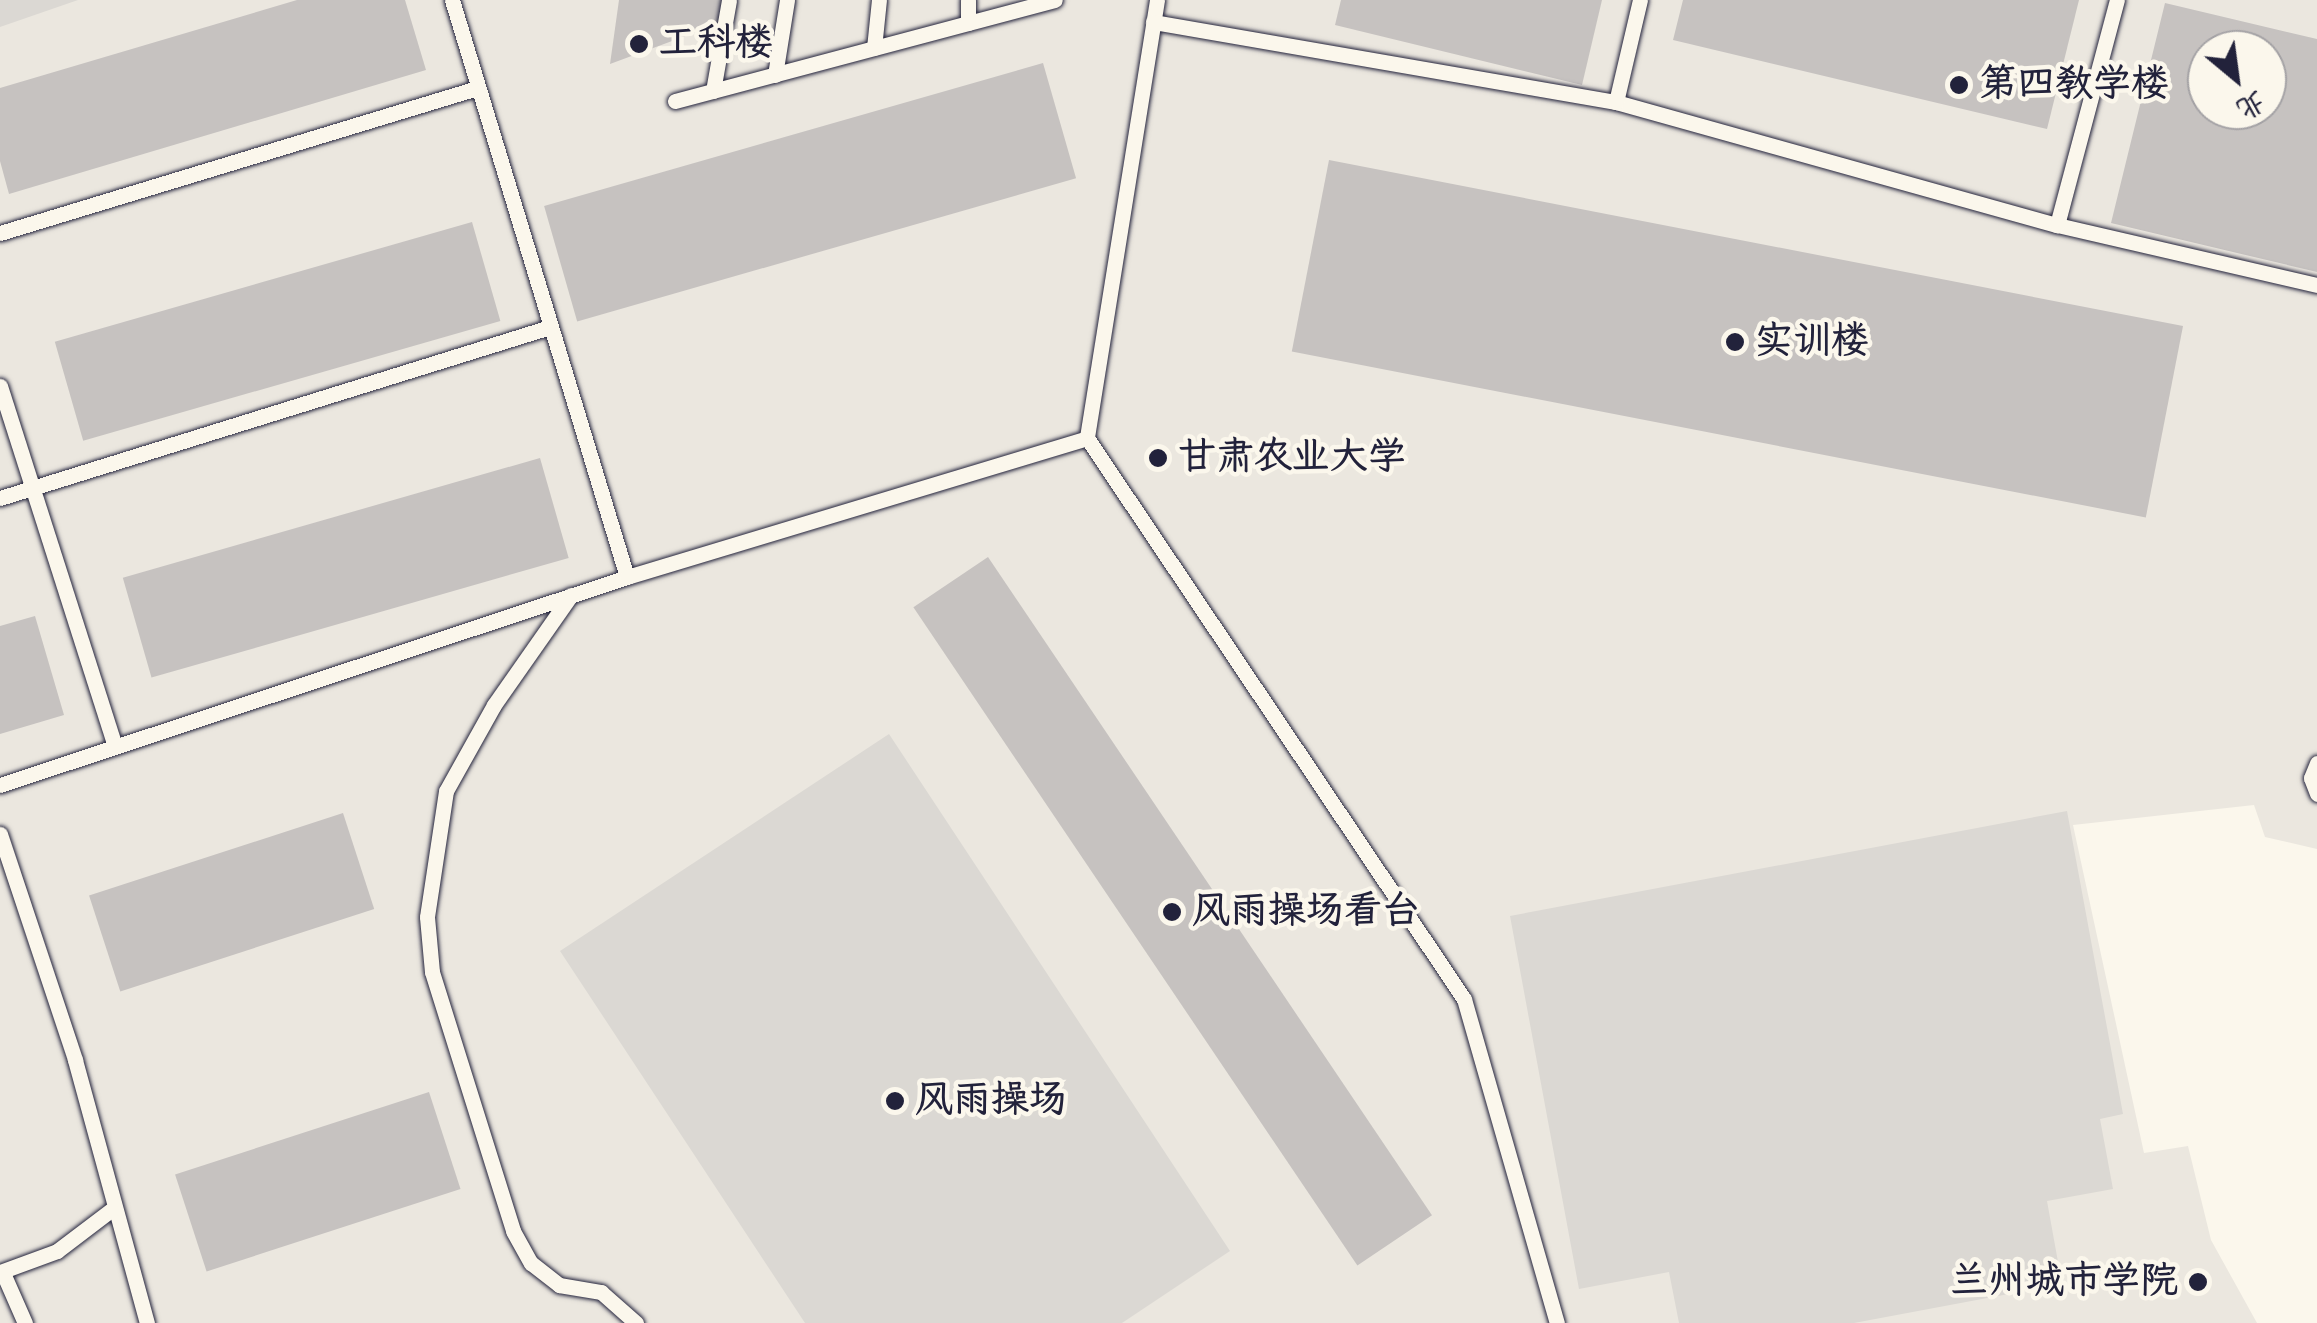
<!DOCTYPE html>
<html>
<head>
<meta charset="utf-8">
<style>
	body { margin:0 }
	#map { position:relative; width:2317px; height:1323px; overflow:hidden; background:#fbf7ec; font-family:"Architects Daughter","LXGW WenKai TC",sans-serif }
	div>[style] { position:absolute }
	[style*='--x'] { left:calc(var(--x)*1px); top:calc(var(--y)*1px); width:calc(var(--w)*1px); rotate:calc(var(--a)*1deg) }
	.built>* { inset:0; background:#ebe7df }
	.green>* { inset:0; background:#dbd8d3 }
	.building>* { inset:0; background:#c6c2c0; transform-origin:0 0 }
	.roads { filter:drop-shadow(0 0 2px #22223b) drop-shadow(0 0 2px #22223b) }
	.service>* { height:15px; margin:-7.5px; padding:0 7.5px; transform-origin:7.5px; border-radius:7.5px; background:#fbf7ec }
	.dots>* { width:28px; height:28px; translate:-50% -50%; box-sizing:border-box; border:5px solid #fbf7ec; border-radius:50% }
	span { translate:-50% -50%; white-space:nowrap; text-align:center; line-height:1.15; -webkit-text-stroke:9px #fbf7ec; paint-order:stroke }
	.poi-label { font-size:38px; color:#22223b; font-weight:700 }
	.left { translate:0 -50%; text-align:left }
	.right { translate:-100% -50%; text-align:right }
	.north { position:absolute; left:2187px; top:30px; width:100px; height:100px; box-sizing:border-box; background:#fbf7ec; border:2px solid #a4a2a5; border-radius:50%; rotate:151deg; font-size:28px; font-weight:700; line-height:40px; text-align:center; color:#22223b }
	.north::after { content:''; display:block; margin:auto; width:35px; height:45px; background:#22223b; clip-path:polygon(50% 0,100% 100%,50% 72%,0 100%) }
</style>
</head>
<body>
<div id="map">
	<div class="built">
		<i style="clip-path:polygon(evenodd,0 0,2317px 0,2317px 849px,2265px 837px,2254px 805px,2073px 825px,2144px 1153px,2188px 1146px,2211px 1240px,2257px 1323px,0 1323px,0 0,2207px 50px,2267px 50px,2267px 110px,2207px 110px,2207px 50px)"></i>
	</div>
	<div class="green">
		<i style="clip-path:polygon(0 0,78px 0,0 27px)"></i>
		<i style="clip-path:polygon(889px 734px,1230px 1251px,1122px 1323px,805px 1323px,560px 951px)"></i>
		<i style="clip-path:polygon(2067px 811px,2123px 1114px,2100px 1119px,2113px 1189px,2047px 1201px,2062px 1284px,1854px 1323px,1679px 1323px,1669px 1272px,1579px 1289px,1510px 916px)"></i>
	</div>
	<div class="building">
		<i style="clip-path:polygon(297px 0,405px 0,426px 70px,9px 194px,0 161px,0 88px)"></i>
		<i style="clip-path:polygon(619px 0,723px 0,718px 24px,610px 64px)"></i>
		<i style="clip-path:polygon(1341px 0,1602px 0,1582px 85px,1335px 25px)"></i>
		<i style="clip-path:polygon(1683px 0,2079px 0,2047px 129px,1673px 40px)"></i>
		<i style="clip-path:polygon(evenodd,2165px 3px,2317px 39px,2317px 272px,2111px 223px,2165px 3px,2207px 50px,2267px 50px,2267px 110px,2207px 110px,2207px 50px)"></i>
		<i style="left:1043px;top:63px;width:120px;height:519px;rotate:74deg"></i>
		<i style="left:1329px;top:160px;width:870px;height:195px;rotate:11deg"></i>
		<i style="left:472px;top:222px;width:103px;height:434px;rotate:74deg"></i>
		<i style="left:540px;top:458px;width:104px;height:434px;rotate:74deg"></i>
		<i style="left:988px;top:557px;width:794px;height:90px;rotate:56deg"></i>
		<i style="clip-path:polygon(35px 616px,64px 715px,0 734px,0 626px)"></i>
		<i style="left:343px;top:813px;width:101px;height:267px;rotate:72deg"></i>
		<i style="left:429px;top:1092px;width:102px;height:267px;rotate:72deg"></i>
	</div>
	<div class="roads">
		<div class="service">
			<i style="--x:452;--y:0;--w:603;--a:73.13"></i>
			<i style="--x:968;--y:0;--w:23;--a:90"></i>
			<i style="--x:1157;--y:0;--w:444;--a:99.1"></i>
			<i style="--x:1087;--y:438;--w:676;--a:56.1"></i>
			<i style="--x:1464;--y:999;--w:337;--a:74"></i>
			<i style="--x:1153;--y:22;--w:470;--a:9.8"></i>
			<i style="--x:1616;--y:102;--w:458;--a:15.6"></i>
			<i style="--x:2057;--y:225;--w:267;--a:13"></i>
			<i style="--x:874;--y:48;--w:48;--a:-84.1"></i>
			<i style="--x:775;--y:75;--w:76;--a:-80.9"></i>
			<i style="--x:713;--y:91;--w:92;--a:-80"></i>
			<i style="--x:675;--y:101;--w:393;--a:-14.9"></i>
			<i style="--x:1616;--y:102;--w:105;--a:-76.8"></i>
			<i style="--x:2057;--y:225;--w:233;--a:-75.1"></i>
			<i style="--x:0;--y:233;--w:500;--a:-16.9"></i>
			<i style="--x:0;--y:386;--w:376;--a:72.3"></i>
			<i style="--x:0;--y:498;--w:576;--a:-17.27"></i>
			<i style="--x:571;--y:595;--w:134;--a:125"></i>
			<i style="--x:494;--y:705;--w:98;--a:119.2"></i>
			<i style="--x:446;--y:791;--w:127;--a:98.6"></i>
			<i style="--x:427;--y:917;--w:55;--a:84.8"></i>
			<i style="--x:432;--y:972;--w:271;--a:72.6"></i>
			<i style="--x:513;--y:1231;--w:37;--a:61"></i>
			<i style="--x:531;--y:1263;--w:36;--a:38"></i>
			<i style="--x:559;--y:1285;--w:43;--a:9.5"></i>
			<i style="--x:601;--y:1292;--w:47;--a:41.5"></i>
			<i style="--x:2317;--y:763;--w:16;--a:112"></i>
			<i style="--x:2311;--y:778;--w:17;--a:69"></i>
			<i style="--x:0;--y:785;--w:661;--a:-18.35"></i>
			<i style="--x:627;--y:577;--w:481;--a:-16.8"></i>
			<i style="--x:0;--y:834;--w:238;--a:71.6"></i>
			<i style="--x:75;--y:1060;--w:273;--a:74.7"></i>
			<i style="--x:0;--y:1272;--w:61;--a:-20.2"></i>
			<i style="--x:57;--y:1251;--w:68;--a:-37.2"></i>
			<i style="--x:3;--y:1273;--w:55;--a:66.3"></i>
		</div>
	</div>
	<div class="dots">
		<i style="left:639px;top:44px;background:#22223b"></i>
		<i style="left:1959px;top:85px;background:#22223b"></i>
		<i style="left:1735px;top:342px;background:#22223b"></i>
		<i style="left:1158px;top:458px;background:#22223b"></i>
		<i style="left:1172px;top:912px;background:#22223b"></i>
		<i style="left:895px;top:1101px;background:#22223b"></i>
		<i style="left:2198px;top:1282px;background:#22223b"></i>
	</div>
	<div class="poi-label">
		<span class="left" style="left:659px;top:44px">工科楼</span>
		<span class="left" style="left:1979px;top:85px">第四教学楼</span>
		<span class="left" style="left:1755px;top:342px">实训楼</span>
		<span class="left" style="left:1178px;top:458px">甘肃农业大学</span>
		<span class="left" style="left:1192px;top:912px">风雨操场看台</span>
		<span class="left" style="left:915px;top:1101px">风雨操场</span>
		<span class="right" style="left:2178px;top:1282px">兰州城市学院</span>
	</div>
	<div class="north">北</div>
</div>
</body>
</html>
